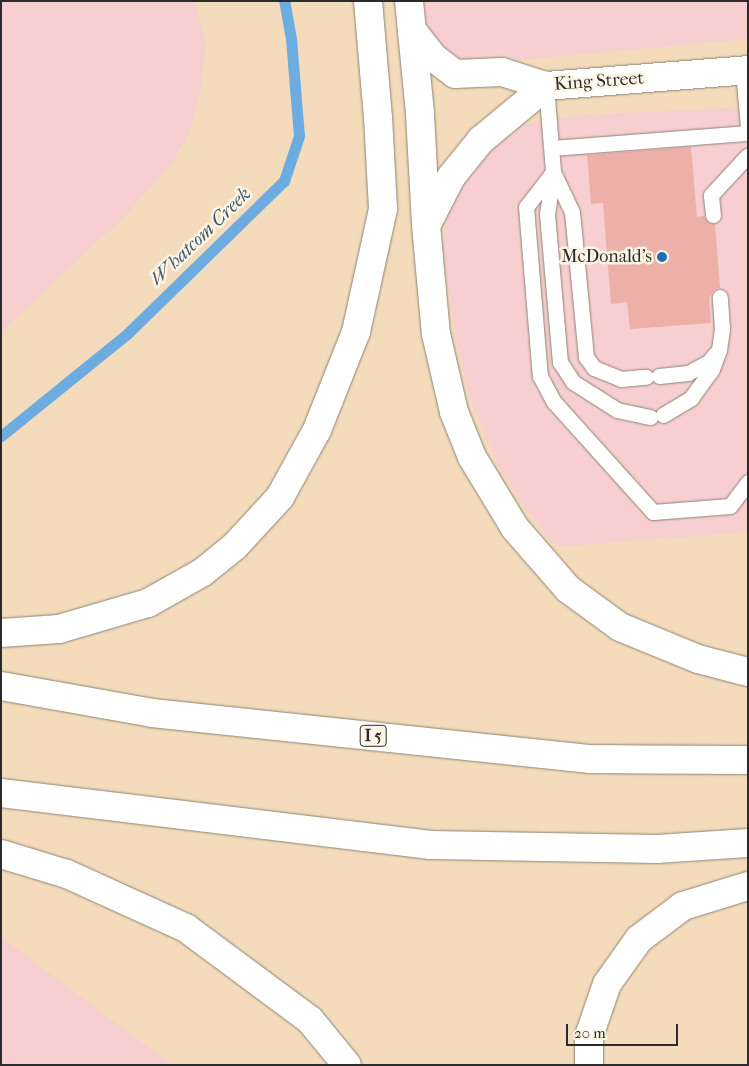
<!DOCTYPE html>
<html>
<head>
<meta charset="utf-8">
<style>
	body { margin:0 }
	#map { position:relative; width:749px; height:1066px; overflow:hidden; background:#f3dbbb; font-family:"IM FELL French Canon",serif }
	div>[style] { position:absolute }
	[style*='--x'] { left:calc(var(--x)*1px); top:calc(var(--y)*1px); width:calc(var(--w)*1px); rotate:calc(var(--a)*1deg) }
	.built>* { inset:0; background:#f7cfd1 }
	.stream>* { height:11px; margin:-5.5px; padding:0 5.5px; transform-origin:5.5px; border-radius:5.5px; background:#6dace0 }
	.building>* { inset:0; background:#edb0a8 }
	.roads { filter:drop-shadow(0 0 1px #8f8373) drop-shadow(0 0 1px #8f8373) }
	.service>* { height:15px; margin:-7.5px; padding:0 7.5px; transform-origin:7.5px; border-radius:7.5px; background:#fff }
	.minor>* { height:28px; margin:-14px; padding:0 14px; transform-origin:14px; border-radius:14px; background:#fff }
	.secondary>* { height:28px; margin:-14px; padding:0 14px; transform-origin:14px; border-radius:14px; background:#fff }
	.motorway>* { height:28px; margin:-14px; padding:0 14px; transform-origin:14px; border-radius:14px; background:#fff }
	.dots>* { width:14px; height:14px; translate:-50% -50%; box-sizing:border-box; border:2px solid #fcf5e5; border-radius:50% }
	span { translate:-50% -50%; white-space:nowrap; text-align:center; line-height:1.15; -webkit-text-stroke:5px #fcf5e5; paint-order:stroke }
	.shield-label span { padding:1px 4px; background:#fcf5e5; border:1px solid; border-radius:4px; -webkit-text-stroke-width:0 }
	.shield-label { font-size:16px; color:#2b2b2b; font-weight:700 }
	.street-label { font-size:18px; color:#2b2b2b }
	.poi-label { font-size:18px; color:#2b2b2b }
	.right { translate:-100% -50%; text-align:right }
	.water-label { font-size:19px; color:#42586a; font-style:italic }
	.frame { position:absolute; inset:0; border:2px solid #2b2b2b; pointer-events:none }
	.scale { position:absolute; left:566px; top:1024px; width:112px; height:22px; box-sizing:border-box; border:2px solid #2b2b2b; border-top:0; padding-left:6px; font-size:15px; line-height:18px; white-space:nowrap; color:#2b2b2b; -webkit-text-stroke:4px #fcf5e5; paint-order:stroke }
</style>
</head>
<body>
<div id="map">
	<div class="built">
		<i style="clip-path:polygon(1px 1px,194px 1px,206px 42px,200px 96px,189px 133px,170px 166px,124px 217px,1px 332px)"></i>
		<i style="clip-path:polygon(424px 1px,748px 1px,748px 39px,478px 64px,461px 63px,444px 55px,426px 25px)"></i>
		<i style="clip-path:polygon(748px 107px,748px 532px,556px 547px,524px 507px,498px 465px,470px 400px,454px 333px,443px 245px,450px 204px,469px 169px,496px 142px,532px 122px,581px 115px)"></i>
		<i style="clip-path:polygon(1px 937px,172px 1065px,1px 1065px)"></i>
	</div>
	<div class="stream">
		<i style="--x:1;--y:436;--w:162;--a:-39"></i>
		<i style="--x:127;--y:334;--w:219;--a:-44.3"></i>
		<i style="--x:284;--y:181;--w:47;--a:-71.6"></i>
		<i style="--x:299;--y:136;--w:97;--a:-94.7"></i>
		<i style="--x:291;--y:39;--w:39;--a:-100"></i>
	</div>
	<div class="building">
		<i style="clip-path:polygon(691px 147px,697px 217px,704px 216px,709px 223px,715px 224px,720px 288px,714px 290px,709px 298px,711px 323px,630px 329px,627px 302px,611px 304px,603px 203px,591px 204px,587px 155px)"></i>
	</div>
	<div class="roads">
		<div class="service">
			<i style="--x:743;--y:71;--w:56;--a:84.9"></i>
			<i style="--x:546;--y:86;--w:86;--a:85.3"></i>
			<i style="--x:553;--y:172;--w:44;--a:127.6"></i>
			<i style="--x:526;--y:207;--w:170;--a:85.3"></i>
			<i style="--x:540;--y:376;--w:30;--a:62"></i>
			<i style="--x:554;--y:402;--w:148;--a:48"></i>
			<i style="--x:653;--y:512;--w:77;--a:-4.5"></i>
			<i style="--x:730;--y:506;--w:30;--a:-53"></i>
			<i style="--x:552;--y:148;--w:197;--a:-4.4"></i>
			<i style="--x:553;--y:172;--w:44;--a:64.6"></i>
			<i style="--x:572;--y:212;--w:146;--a:84.5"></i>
			<i style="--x:586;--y:357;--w:14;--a:54"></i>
			<i style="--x:594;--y:368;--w:29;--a:22"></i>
			<i style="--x:621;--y:379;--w:25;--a:-5"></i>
			<i style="--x:553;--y:174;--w:40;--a:98.5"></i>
			<i style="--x:547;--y:214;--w:149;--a:85"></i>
			<i style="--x:560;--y:362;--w:24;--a:57"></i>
			<i style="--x:573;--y:382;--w:52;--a:32.5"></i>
			<i style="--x:617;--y:410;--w:34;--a:12"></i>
			<i style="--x:713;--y:215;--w:20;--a:-96"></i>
			<i style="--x:711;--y:195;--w:54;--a:-47.2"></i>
			<i style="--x:659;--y:376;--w:29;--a:-6"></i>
			<i style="--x:688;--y:373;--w:24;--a:-28"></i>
			<i style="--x:709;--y:362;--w:10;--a:-53"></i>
			<i style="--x:663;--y:415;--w:33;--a:-31"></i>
			<i style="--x:691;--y:398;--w:36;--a:-54"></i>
			<i style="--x:712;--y:369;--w:20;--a:-70"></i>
			<i style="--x:719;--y:350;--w:21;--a:-82"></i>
			<i style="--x:722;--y:329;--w:32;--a:-94"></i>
		</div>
		<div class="minor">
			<i style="--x:412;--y:30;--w:36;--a:52"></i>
			<i style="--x:434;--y:58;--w:26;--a:37"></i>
			<i style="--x:455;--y:74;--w:47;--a:-2.4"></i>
			<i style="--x:502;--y:72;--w:46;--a:17.7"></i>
		</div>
		<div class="secondary">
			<i style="--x:368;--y:1;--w:117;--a:85.1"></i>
			<i style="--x:409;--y:1;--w:114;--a:84.4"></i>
			<i style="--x:546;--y:86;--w:203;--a:-4.5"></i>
		</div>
		<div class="motorway">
			<i style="--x:420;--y:114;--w:111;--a:86.9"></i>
			<i style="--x:426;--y:225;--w:109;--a:84.8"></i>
			<i style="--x:436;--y:334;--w:80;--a:77"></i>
			<i style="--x:454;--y:412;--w:48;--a:68.2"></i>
			<i style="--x:472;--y:457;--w:83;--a:58.8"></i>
			<i style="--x:515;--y:528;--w:81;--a:49"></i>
			<i style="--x:568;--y:589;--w:64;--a:36.2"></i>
			<i style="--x:620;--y:627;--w:84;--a:22.3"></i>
			<i style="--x:698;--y:659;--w:52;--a:14.6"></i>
			<i style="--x:427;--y:224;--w:53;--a:-62.9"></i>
			<i style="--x:451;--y:177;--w:48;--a:-51"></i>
			<i style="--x:481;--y:140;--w:85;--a:-39.7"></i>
			<i style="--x:1;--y:633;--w:58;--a:-3.9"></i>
			<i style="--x:59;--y:629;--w:93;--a:-16.3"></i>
			<i style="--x:148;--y:603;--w:63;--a:-29.4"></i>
			<i style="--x:203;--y:572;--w:41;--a:-39.1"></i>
			<i style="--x:235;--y:546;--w:67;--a:-47.4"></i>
			<i style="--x:280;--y:497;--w:77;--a:-61.1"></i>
			<i style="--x:317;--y:430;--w:105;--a:-68.3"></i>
			<i style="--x:356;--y:332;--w:126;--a:-77.6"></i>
			<i style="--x:383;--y:209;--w:91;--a:-93.1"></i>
			<i style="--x:1;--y:686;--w:153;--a:10.1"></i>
			<i style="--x:152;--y:713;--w:441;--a:6"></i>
			<i style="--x:591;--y:759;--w:157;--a:0.4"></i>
			<i style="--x:1;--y:793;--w:433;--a:6.9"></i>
			<i style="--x:431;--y:845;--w:226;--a:1"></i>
			<i style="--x:657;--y:849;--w:91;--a:-3.8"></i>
			<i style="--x:1;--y:854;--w:69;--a:16.9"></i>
			<i style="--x:67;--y:874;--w:131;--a:24.4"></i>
			<i style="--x:186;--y:928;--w:154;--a:36.6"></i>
			<i style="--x:310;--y:1020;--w:58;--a:50.6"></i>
			<i style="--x:589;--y:1065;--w:29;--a:-90"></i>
			<i style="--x:589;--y:1036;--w:55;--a:-70.9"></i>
			<i style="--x:607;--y:984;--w:55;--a:-54.6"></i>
			<i style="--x:639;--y:939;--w:55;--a:-36.9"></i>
			<i style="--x:683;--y:906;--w:68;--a:-17.1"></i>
		</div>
	</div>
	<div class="dots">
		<i style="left:662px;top:257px;background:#1f6fb2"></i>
	</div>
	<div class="shield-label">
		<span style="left:373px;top:736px">I 5</span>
	</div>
	<div class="street-label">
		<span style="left:599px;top:82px;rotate:-4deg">King Street</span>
	</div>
	<div class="poi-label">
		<span class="right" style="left:652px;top:257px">McDonald's</span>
	</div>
	<div class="water-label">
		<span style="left:201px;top:237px;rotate:-44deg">Whatcom Creek</span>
	</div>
	<div class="frame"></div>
	<div class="scale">20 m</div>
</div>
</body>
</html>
